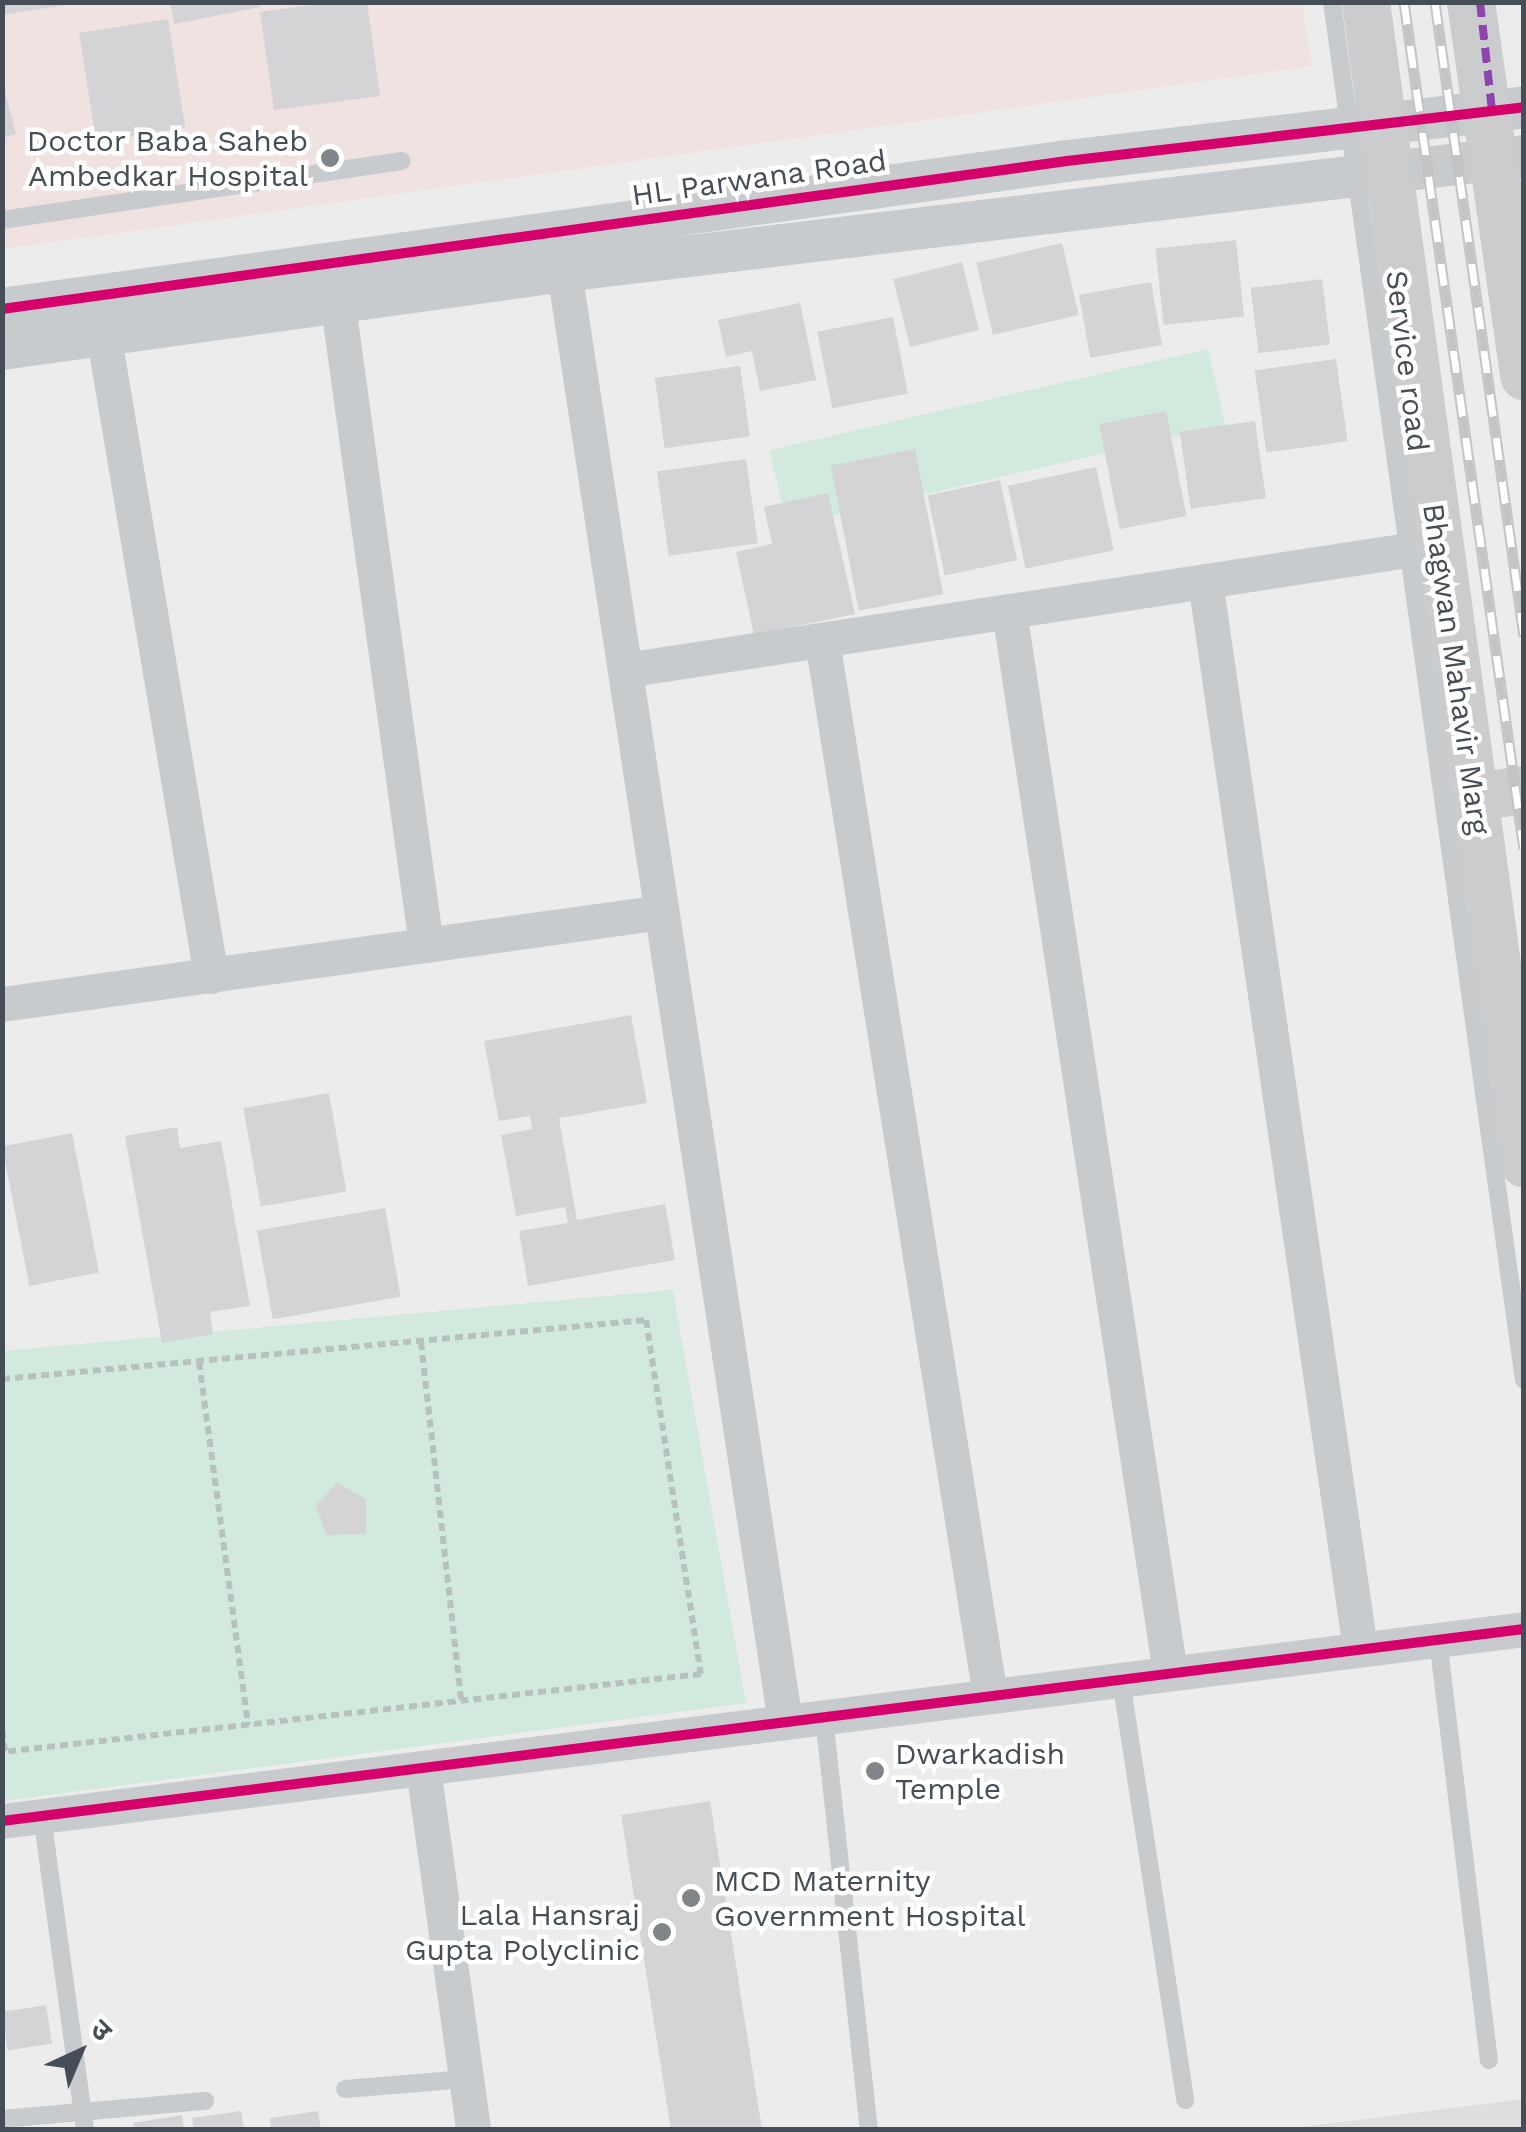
<!DOCTYPE html>
<html>
<head>
<meta charset="utf-8">
<style>
	body { margin:0 }
	#map { position:relative; width:1526px; height:2132px; overflow:hidden; background:#edecec; font-family:"Work Sans","Noto Sans Devanagari",sans-serif }
	div>[style] { position:absolute }
	[style*='--x'] { left:calc(var(--x)*1px); top:calc(var(--y)*1px); width:calc(var(--w)*1px); rotate:calc(var(--a)*1deg) }
	.education>* { inset:0; background:#dfdddd }
	.medical>* { inset:0; background:#efe2e0 }
	.green>* { inset:0; background:#d2eadd; transform-origin:0 0 }
	.building>* { inset:0; background:#d4d4d6; transform-origin:0 0 }
	.path>* { height:6px; margin-top:-3px; transform-origin:0; background:repeating-linear-gradient(90deg,#b7c1be 0 8px,transparent 0 13px) }
	.service>* { height:18px; margin:-9px; padding:0 9px; transform-origin:9px; border-radius:9px; background:#c8cbcd }
	.minor>* { height:35px; margin:-17.5px; padding:0 17.5px; transform-origin:17.5px; border-radius:17.5px; background:#c8cbcd }
	.tertiary>* { height:42px; margin:-21px; padding:0 21px; transform-origin:21px; border-radius:21px; background:#c8cbcd }
	.secondary>* { height:48px; margin:-24px; padding:0 24px; transform-origin:24px; border-radius:24px; background:#caccce }
	.rail>* { height:11px; margin-top:-5.5px; transform-origin:0; background:repeating-linear-gradient(90deg,#fff 0 22px,#c2c4c6 0 44px); box-sizing:border-box; border-block:2px solid #c2c4c6 }
	.quiet>* { height:8px; margin-top:-4px; transform-origin:0; background:repeating-linear-gradient(90deg,#8e44ad 0 15px,transparent 0 23px) }
	.cycleway>* { height:10px; margin:-5px; padding:0 5px; transform-origin:5px; border-radius:5px; background:#d6006c }
	.dots>* { width:28px; height:28px; translate:-50% -50%; box-sizing:border-box; border:5px solid #fff; border-radius:50% }
	span { translate:-50% -50%; white-space:nowrap; text-align:center; line-height:1.15; -webkit-text-stroke:9px #fff; paint-order:stroke }
	.poi-label { font-size:30px; color:#454d56 }
	.right { translate:-100% -50%; text-align:right }
	.left { translate:0 -50%; text-align:left }
	.street-label { font-size:30px; color:#454d56 }
	.frame { position:absolute; inset:0; border:5px solid #454d56; pointer-events:none }
	.north { position:absolute; left:30px; top:2002px; width:100px; height:100px; -webkit-text-stroke:8px #fff; paint-order:stroke; rotate:44deg; font-size:28px; font-weight:700; line-height:40px; text-align:center; color:#454d56 }
	.north::after { content:''; display:block; margin:auto; width:35px; height:45px; background:#454d56; clip-path:polygon(50% 0,100% 100%,50% 72%,0 100%) }
</style>
</head>
<body>
<div id="map">
	<div class="education">
		<i style="clip-path:polygon(1523px 2099px,1523px 2129px,1287px 2129px)"></i>
	</div>
	<div class="medical">
		<i style="clip-path:polygon(2px 3px,1302px 3px,1312px 66px,3px 249px)"></i>
	</div>
	<div class="green">
		<i style="left:1208px;top:349px;width:78px;height:450px;rotate:77deg"></i>
		<i style="clip-path:polygon(673px 1290px,746px 1703px,3px 1801px,2px 1351px)"></i>
	</div>
	<div class="building">
		<i style="clip-path:polygon(2px 2px,65px 2px,65px 5px,2px 15px)"></i>
		<i style="clip-path:polygon(170px 2px,259px 2px,260px 7px,174px 24px)"></i>
		<i style="clip-path:polygon(334px 2px,367px 2px,380px 96px,274px 110px,260px 12px)"></i>
		<i style="left:168px;top:19px;width:110px;height:90px;rotate:81deg"></i>
		<i style="clip-path:polygon(2px 81px,16px 134px,2px 138px)"></i>
		<i style="left:1236px;top:240px;width:77px;height:81px;rotate:84deg"></i>
		<i style="left:1062px;top:243px;width:74px;height:88px;rotate:77deg"></i>
		<i style="left:962px;top:262px;width:70px;height:71px;rotate:76deg"></i>
		<i style="left:1322px;top:279px;width:66px;height:72px;rotate:83deg"></i>
		<i style="left:1151px;top:282px;width:64px;height:73px;rotate:80deg"></i>
		<i style="clip-path:polygon(800px 303px,816px 380px,760px 391px,752px 351px,726px 357px,718px 320px)"></i>
		<i style="left:893px;top:317px;width:78px;height:77px;rotate:79deg"></i>
		<i style="left:1336px;top:359px;width:83px;height:82px;rotate:82deg"></i>
		<i style="left:740px;top:366px;width:71px;height:86px;rotate:82deg"></i>
		<i style="left:1166px;top:411px;width:107px;height:68px;rotate:79deg"></i>
		<i style="left:1255px;top:421px;width:78px;height:76px;rotate:82deg"></i>
		<i style="left:915px;top:449px;width:148px;height:86px;rotate:79deg"></i>
		<i style="left:746px;top:459px;width:85px;height:90px;rotate:82deg"></i>
		<i style="left:1096px;top:467px;width:85px;height:90px;rotate:78deg"></i>
		<i style="left:1000px;top:480px;width:82px;height:74px;rotate:78deg"></i>
		<i style="clip-path:polygon(828px 493px,855px 614px,754px 635px,736px 552px,772px 544px,764px 507px)"></i>
		<i style="clip-path:polygon(631px 1015px,647px 1103px,559px 1118px,577px 1220px,665px 1204px,675px 1260px,528px 1286px,519px 1231px,568px 1223px,565px 1207px,516px 1216px,501px 1135px,532px 1129px,530px 1116px,499px 1121px,484px 1041px)"></i>
		<i style="left:329px;top:1093px;width:100px;height:87px;rotate:80deg"></i>
		<i style="clip-path:polygon(177px 1127px,180px 1148px,221px 1141px,250px 1306px,210px 1312px,213px 1334px,162px 1343px,125px 1136px)"></i>
		<i style="left:72px;top:1133px;width:142px;height:71px;rotate:79deg"></i>
		<i style="left:385px;top:1208px;width:90px;height:130px;rotate:80deg"></i>
		<i style="clip-path:polygon(337px 1483px,366px 1499px,366px 1534px,326px 1535px,316px 1505px)"></i>
		<i style="left:710px;top:1801px;width:333px;height:90px;rotate:81deg"></i>
		<i style="left:46px;top:2005px;width:39px;height:45px;rotate:81deg"></i>
		<i style="clip-path:polygon(241px 2111px,244px 2130px,194px 2130px,192px 2118px)"></i>
		<i style="clip-path:polygon(318px 2111px,321px 2130px,271px 2130px,270px 2118px)"></i>
		<i style="clip-path:polygon(182px 2115px,184px 2130px,134px 2130px,133px 2123px)"></i>
	</div>
	<div class="path">
		<i style="--x:421;--y:1342;--w:361;--a:83.6"></i>
		<i style="--x:199;--y:1362;--w:366;--a:82.3"></i>
		<i style="--x:2;--y:1379;--w:647;--a:-5.23"></i>
		<i style="--x:646;--y:1320;--w:358;--a:81.2"></i>
		<i style="--x:701;--y:1674;--w:703;--a:173.63"></i>
		<i style="--x:2;--y:1730;--w:21;--a:82"></i>
	</div>
	<div class="service">
		<i style="--x:1332;--y:2;--w:1391;--a:82.07"></i>
		<i style="--x:2;--y:220;--w:404;--a:-8.4"></i>
		<i style="--x:1438;--y:1640;--w:423;--a:83.1"></i>
		<i style="--x:1121;--y:1680;--w:425;--a:81.3"></i>
		<i style="--x:824;--y:1717;--w:415;--a:83.8"></i>
		<i style="--x:42;--y:1816;--w:317;--a:82.2"></i>
		<i style="--x:345;--y:2089;--w:121;--a:-4.7"></i>
		<i style="--x:2;--y:2119;--w:204;--a:-5.1"></i>
	</div>
	<div class="minor">
		<i style="--x:564;--y:271;--w:1468;--a:81.34"></i>
		<i style="--x:338;--y:306;--w:645;--a:82.16"></i>
		<i style="--x:103;--y:332;--w:653;--a:80.48"></i>
		<i style="--x:1205;--y:581;--w:1079;--a:81.74"></i>
		<i style="--x:1009;--y:611;--w:1074;--a:81.38"></i>
		<i style="--x:822;--y:640;--w:1069;--a:80.96"></i>
		<i style="--x:625;--y:670;--w:825;--a:-8.72"></i>
		<i style="--x:2;--y:1004;--w:666;--a:-7.94"></i>
		<i style="--x:423;--y:1768;--w:365;--a:82.1"></i>
		<i style="--x:2;--y:1821;--w:1534;--a:-7.19"></i>
	</div>
	<div class="tertiary">
		<i style="--x:2;--y:309;--w:1075;--a:-7.91"></i>
		<i style="--x:1067;--y:161;--w:460;--a:-6.7"></i>
		<i style="--x:2;--y:349;--w:567;--a:-7.9"></i>
		<i style="--x:564;--y:271;--w:967;--a:-6.83"></i>
	</div>
	<div class="secondary">
		<i style="--x:1366;--y:2;--w:1172;--a:82.25"></i>
		<i style="--x:1471;--y:2;--w:378;--a:81.9"></i>
		<i style="--x:1474;--y:797;--w:50;--a:-8"></i>
	</div>
	<div class="rail">
		<i style="--x:1404;--y:2;--w:855;--a:81.94"></i>
		<i style="--x:1435;--y:2;--w:640;--a:82.01"></i>
	</div>
	<div class="quiet">
		<i style="--x:1480;--y:2;--w:110;--a:83.7"></i>
	</div>
	<div class="cycleway">
		<i style="--x:2;--y:309;--w:1075;--a:-7.91"></i>
		<i style="--x:1067;--y:161;--w:460;--a:-6.7"></i>
		<i style="--x:2;--y:1821;--w:1534;--a:-7.19"></i>
	</div>
	<div class="dots">
		<i style="left:330px;top:158px;background:#80858a"></i>
		<i style="left:875px;top:1771px;background:#80858a"></i>
		<i style="left:691px;top:1898px;background:#80858a"></i>
		<i style="left:662px;top:1932px;background:#80858a"></i>
	</div>
	<div class="poi-label">
		<span class="right" style="left:308px;top:158px">Doctor Baba Saheb<br>Ambedkar Hospital</span>
		<span class="left" style="left:895px;top:1771px">Dwarkadish<br>Temple</span>
		<span class="left" style="left:714px;top:1898px">MCD Maternity<br>Government Hospital</span>
		<span class="right" style="left:640px;top:1932px">Lala Hansraj<br>Gupta Polyclinic</span>
	</div>
	<div class="street-label">
		<span style="left:759px;top:178px;rotate:-8deg">HL Parwana Road</span>
		<span style="left:1407px;top:361px;rotate:83deg">Service road</span>
		<span style="left:1456px;top:669px;rotate:82deg">Bhagwan Mahavir Marg</span>
	</div>
	<div class="frame"></div>
	<div class="north">उ</div>
</div>
</body>
</html>
